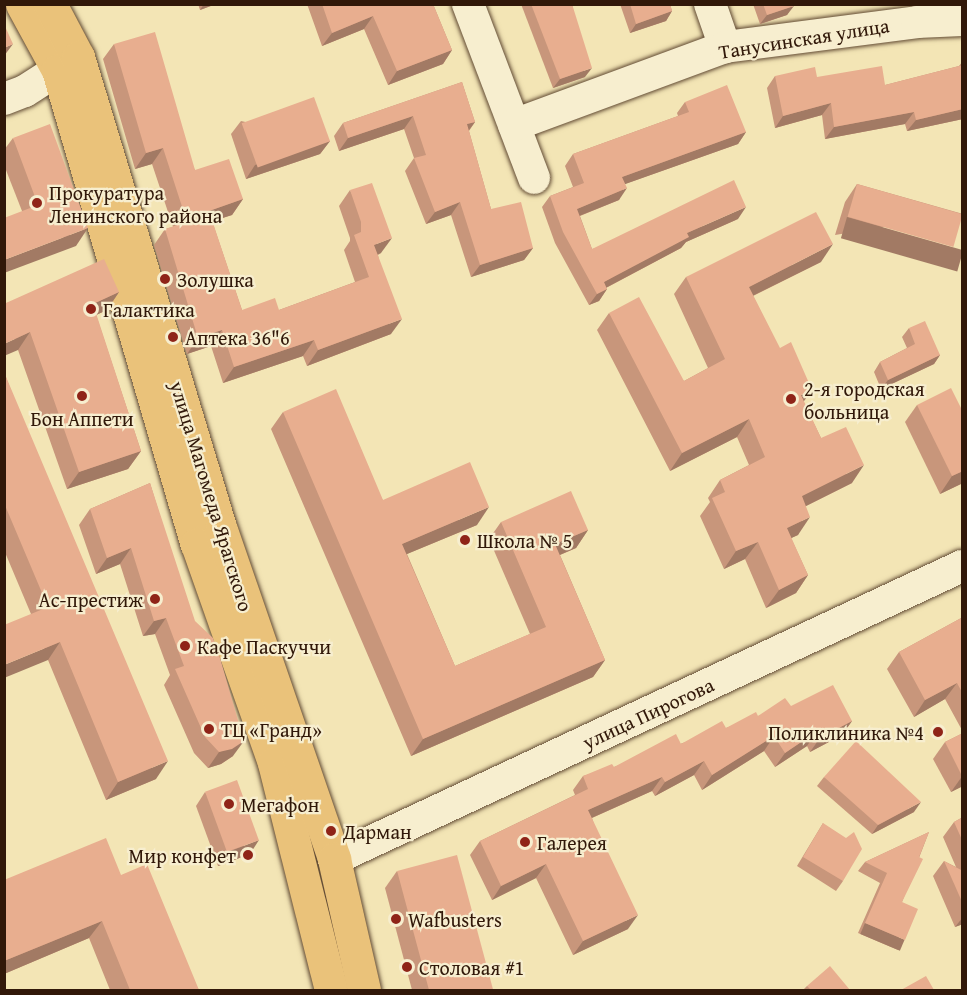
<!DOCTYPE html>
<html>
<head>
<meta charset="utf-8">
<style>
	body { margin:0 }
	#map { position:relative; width:967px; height:995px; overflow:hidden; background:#f3e5b5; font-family:"Gentium Book Plus",serif }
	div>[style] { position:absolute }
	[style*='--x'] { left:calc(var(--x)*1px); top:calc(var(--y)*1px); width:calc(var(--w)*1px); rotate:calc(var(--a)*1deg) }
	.roads { filter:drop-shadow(0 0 2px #624b34) drop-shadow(0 0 2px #624b34) }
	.minor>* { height:32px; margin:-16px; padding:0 16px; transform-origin:16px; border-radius:16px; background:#f7eecf }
	.major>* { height:33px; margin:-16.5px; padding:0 16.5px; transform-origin:16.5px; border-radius:16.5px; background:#eac27a }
	.wall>* { inset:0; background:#c8967b }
	.shaded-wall>* { inset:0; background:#a27a64; transform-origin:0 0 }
	.building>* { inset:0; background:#e8ae8f; transform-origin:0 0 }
	.dots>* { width:16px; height:16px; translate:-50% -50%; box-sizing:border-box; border:3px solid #f7eecf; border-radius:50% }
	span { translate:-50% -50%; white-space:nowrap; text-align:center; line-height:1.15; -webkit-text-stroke:4.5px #f7eecf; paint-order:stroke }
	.street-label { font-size:20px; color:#311809 }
	.poi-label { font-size:20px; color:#311809 }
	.left { translate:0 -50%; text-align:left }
	.right { translate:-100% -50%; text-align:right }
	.frame { position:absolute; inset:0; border:6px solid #311809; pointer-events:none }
</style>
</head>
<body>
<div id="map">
	<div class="roads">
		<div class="minor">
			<i style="--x:468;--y:4;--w:186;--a:69.2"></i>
			<i style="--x:710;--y:4;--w:46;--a:70.8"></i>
			<i style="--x:4;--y:99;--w:22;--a:-21"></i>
			<i style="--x:25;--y:91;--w:63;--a:-32.7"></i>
			<i style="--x:514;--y:125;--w:225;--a:-20.3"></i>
			<i style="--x:725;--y:47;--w:194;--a:-7.4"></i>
			<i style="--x:917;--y:22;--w:45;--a:-2.5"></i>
			<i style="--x:334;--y:859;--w:693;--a:-25.01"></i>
		</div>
		<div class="major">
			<i style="--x:22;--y:4;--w:75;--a:61.4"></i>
			<i style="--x:58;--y:70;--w:494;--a:73.7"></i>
			<i style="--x:197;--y:544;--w:232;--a:70.6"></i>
			<i style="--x:274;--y:763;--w:234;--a:75.9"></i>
			<i style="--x:50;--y:4;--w:60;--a:62.2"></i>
			<i style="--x:78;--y:57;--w:494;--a:73.2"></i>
			<i style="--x:221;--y:530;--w:348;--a:71"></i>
			<i style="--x:334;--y:859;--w:134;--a:77.1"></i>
		</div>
	</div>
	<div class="wall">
		<i style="clip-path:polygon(198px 4px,216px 4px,200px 10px)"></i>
		<i style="clip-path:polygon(307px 4px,433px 4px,452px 50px,443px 64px,388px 85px,364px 29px,322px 46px)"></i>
		<i style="clip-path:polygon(521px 4px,572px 4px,585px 77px,553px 88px)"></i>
		<i style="clip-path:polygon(620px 4px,670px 4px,672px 11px,666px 21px,630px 33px)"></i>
		<i style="clip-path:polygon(753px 4px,793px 4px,787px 15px,760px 24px)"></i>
		<i style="clip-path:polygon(114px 44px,195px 170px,243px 199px,232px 215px,212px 221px,242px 310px,279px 310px,355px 282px,344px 250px,350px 241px,350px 238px,339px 206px,350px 190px,381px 253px,378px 255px,391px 334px,307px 366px,303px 356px,223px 383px,211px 346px,187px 354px,154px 245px,165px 229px,173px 227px,152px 164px,135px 169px,103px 59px)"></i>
		<i style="clip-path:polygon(963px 61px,963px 119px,907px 131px,905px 124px,825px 139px,822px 115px,775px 128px,767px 88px,775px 76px,817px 77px,885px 85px,959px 66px)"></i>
		<i style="clip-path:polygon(462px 82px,475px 122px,469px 131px,491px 209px,533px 248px,524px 260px,471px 277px,451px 215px,426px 224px,405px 171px,414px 158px,404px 129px,339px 151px,334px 136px,343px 123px)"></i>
		<i style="clip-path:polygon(685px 102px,746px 132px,738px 144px,625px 184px,619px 200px,580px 216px,592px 249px,738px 219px,686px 242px,681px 248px,606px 288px,607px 289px,599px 301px,589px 305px,555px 243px,542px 207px,550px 196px,573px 187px,565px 166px,573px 154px,678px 116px,677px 113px)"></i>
		<i style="clip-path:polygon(241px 121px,330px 141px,320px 154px,246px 179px,231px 134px)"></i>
		<i style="clip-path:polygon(13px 138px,76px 246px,22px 211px,4px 165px,4px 150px)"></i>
		<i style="clip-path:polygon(857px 184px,963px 214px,835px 235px,845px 202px)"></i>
		<i style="clip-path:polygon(821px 262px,753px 296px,821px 438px,852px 483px,806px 506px,798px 535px,791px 538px,808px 575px,796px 593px,766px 608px,745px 559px,724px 569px,700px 516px,710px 502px,708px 498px,720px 480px,749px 465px,737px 437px,670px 471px,597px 330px,609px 313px,684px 381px,708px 368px,674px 294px,686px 277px)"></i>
		<i style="clip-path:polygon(119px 292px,107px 310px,96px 315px,141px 451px,128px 469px,67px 489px,18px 350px,6px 303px)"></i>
		<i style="clip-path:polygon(909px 328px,940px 355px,934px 364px,881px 389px,874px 372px,880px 362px,907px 348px,902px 337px)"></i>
		<i style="clip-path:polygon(4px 372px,156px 779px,106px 800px,48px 660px,31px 614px,4px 550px)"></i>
		<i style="clip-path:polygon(917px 405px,963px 412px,963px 483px,940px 494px,905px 422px)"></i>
		<i style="clip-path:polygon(283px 412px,383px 500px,477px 525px,407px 554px,455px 666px,530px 634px,489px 539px,501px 522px,588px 530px,576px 548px,560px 555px,605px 660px,593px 677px,411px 756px,271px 429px)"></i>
		<i style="clip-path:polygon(150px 483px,233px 756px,221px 764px,208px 768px,194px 753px,164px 685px,170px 675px,155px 634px,143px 636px,120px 564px,96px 574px,79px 525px,90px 509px)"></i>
		<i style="clip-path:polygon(963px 617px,963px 732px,945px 699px,914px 717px,887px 669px,899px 652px)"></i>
		<i style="clip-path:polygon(791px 706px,852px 721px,842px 735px,810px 752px,807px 746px,775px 767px,764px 751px,702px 790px,694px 775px,655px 796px,652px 791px,592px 818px,628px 929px,573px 955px,536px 878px,492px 900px,470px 855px,480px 841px,575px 795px,573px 790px,583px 776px,614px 767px,726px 728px,758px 716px)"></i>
		<i style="clip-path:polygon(963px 733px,963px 786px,951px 792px,933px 759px,945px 742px)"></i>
		<i style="clip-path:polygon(824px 777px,914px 812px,872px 834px,817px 786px)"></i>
		<i style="clip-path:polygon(205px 792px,250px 854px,218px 866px,196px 806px)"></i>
		<i style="clip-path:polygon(963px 817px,963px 924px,955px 927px,933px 876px,944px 861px,956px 867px,943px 837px,954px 822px)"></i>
		<i style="clip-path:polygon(823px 823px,843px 881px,836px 891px,797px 866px)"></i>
		<i style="clip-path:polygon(929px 832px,902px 902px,898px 950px,858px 933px,880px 883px,858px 871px,865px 862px)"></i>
		<i style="clip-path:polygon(397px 871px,493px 990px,412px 990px,385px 888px)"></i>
		<i style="clip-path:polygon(121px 875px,199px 990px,110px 990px,89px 938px,4px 974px,4px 880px)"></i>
		<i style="clip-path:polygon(807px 986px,850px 990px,803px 990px)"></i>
	</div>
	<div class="shaded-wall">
		<i style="clip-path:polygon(204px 4px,216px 4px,200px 10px)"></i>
		<i style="clip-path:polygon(794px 6px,787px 15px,760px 24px,767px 15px)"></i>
		<i style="clip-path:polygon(672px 11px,666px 21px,630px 33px,636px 24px)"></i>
		<i style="clip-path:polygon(373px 16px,364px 29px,322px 46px,332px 33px)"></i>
		<i style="clip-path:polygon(13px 44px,4px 56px,4px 48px)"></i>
		<i style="clip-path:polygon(452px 50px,443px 64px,388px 85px,397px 71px)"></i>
		<i style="clip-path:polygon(592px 68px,585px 77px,553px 88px,560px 79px)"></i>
		<i style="clip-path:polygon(831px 103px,822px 115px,775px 128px,783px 116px)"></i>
		<i style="clip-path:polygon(963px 109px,963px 119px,907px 131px,916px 120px)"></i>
		<i style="clip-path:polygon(914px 112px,905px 124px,825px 139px,834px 127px)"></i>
		<i style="clip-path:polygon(413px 116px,404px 129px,339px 151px,348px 138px)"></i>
		<i style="clip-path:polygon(475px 122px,466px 134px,467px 124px)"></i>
		<i style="clip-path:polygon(746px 132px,738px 144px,614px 188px,622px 177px)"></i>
		<i style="clip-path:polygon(330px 141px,320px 154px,246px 179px,255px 165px)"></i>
		<i style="clip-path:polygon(163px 148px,152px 164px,135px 169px,146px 153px)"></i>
		<i style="clip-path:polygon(627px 188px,619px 200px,569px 220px,577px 209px)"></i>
		<i style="clip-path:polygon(243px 199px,232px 215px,198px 226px,209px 211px)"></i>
		<i style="clip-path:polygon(460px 202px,451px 215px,426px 224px,435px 212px)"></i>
		<i style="clip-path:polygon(746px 207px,738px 219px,686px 242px,681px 248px,596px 293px,604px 282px,687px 233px)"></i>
		<i style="left:847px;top:217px;width:121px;height:22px;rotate:16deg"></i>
		<i style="clip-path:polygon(88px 228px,76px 246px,4px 273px,4px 260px)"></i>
		<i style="clip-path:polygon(392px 238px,381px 253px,363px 260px,374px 245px)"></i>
		<i style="clip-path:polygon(833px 244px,821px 262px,736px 304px,749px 287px)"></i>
		<i style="clip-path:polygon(533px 248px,524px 260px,471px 277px,480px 265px)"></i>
		<i style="clip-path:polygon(607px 289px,599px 301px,589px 305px,597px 294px)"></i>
		<i style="clip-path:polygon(119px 292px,107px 310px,81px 322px,93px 304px)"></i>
		<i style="clip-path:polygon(402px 319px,391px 334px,307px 366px,318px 350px)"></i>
		<i style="clip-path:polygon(222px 330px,211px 346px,187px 354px,198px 338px)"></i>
		<i style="clip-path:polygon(30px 332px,18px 350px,4px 356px,4px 344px)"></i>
		<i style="clip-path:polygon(314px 340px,303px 356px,223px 383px,234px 367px)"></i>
		<i style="clip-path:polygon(940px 355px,934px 364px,881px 389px,888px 380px)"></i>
		<i style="clip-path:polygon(812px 390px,799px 408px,801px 395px)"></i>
		<i style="clip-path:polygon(749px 419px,737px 437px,670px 471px,682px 453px)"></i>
		<i style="clip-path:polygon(141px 451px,128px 469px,67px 489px,79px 472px)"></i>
		<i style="clip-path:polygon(864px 465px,852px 483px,790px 514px,802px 496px)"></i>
		<i style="clip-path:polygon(963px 471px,963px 483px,940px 494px,952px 476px)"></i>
		<i style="clip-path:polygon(489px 507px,477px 525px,390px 561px,402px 544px)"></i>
		<i style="clip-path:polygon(810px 517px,798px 535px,774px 546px,787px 528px)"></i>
		<i style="clip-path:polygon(588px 530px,576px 548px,543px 562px,555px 544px)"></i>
		<i style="clip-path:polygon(758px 542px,745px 559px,724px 569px,736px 551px)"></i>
		<i style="clip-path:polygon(131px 548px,120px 564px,96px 574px,107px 558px)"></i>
		<i style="clip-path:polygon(808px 575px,796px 593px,766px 608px,779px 590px)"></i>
		<i style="clip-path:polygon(166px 618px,155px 634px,143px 636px,154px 621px)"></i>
		<i style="clip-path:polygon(60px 642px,48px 660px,4px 678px,4px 665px)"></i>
		<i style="clip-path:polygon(605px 660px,593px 677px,411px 756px,423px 739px)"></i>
		<i style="clip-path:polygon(957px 683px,945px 699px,914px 717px,925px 700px)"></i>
		<i style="clip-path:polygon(852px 721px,842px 735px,810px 752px,820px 738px)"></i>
		<i style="clip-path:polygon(816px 732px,807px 746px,775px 767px,785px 753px)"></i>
		<i style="clip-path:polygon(774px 736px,764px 751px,702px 790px,712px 775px)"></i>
		<i style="clip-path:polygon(244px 741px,233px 756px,221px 764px,208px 768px,219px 752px)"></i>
		<i style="clip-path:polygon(168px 761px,156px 779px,106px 800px,118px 782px)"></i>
		<i style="clip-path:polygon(704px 761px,694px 775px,655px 796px,665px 782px)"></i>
		<i style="clip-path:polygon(963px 775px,963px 786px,951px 792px)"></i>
		<i style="clip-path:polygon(662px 777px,652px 791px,578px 824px,588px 810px)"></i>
		<i style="clip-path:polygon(921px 802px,914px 812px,872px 834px,878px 825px)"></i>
		<i style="clip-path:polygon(259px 840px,250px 854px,218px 866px,228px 852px)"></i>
		<i style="clip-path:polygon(546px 864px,536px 878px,492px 900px,501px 886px)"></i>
		<i style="clip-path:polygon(638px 915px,628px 929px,573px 955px,583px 941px)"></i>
		<i style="clip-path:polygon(963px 917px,963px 924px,955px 927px)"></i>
		<i style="clip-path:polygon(102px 921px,89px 938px,4px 974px,4px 961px)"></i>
		<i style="left:865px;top:923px;width:43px;height:12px;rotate:23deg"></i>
	</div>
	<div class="building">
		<i style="clip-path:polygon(322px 4px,433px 4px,452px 50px,397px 71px,373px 16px,332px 33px)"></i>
		<i style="clip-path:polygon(531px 4px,572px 4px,592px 68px,560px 79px)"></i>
		<i style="clip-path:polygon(630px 4px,670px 4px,672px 11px,636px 24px)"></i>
		<i style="clip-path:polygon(763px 4px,793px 4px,794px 6px,767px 15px)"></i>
		<i style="clip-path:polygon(4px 24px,13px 44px,4px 48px)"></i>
		<i style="clip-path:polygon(155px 32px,195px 170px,229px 159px,243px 199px,209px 211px,242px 310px,275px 298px,279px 310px,369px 277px,354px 235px,361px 232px,361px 222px,350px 190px,372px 183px,392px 238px,374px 245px,402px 319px,318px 350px,314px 340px,234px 367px,222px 330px,198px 338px,165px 229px,187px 222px,163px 148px,146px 153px,114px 44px)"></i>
		<i style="clip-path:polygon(963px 65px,963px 109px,916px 120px,914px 112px,834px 127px,831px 103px,783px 116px,775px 76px,815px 67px,817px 77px,882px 66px,885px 85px)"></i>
		<i style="clip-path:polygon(462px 82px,475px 122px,467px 124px,491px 209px,521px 202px,533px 248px,480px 265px,460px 202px,435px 212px,414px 158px,426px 155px,413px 116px,348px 138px,343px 123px)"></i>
		<i style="clip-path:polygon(727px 85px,746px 132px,622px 177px,627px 188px,577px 209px,592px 249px,734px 180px,746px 207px,687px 233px,689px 237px,604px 282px,607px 289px,597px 294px,563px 232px,550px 196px,584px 183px,573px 154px,689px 112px,685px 102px)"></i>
		<i style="left:314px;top:97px;width:47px;height:77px;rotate:70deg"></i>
		<i style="clip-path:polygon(50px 124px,88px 228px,4px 260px,4px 218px,38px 205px,13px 138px)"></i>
		<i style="left:857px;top:184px;width:110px;height:34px;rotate:16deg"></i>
		<i style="clip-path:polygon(816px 212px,833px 244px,749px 287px,780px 348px,791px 342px,812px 390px,801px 395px,821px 438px,846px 427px,864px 465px,802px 496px,810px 517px,787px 528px,808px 575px,779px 590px,758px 542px,736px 551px,712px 498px,725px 492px,720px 480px,765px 457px,749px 419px,682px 453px,609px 313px,639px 297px,684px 381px,725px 359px,686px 277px)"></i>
		<i style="clip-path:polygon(104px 259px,119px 292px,93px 304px,141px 451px,79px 472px,30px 332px,4px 344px,4px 299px,6px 303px)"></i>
		<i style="clip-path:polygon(925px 321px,940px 355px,888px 380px,880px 362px,915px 344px,909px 328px)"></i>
		<i style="clip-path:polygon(4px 372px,168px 761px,118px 782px,60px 642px,4px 665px,4px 625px,48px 607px,4px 503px)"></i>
		<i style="clip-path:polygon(951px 388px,963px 412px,963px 471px,952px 476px,917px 405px)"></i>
		<i style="clip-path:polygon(336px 389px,383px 500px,470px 462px,489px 507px,402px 544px,455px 666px,546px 627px,501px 522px,571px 491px,588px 530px,555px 544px,605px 660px,423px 739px,283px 412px)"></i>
		<i style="clip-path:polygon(150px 483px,195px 621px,213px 638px,220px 658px,244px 741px,232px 749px,219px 752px,205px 737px,175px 669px,184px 666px,166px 618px,154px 621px,131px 548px,107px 558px,90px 509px)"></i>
		<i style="clip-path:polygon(963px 617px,963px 694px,957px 683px,925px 700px,899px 652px)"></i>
		<i style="clip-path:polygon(833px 685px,852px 721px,820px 738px,816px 732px,785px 753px,774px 736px,712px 775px,704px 761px,665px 782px,662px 777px,588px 810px,638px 915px,583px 941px,546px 864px,501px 886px,480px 841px,588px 789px,583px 776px,612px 764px,614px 767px,676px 734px,681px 744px,722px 721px,726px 728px,756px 712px,758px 716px,785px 698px,791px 706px)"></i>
		<i style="clip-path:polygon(963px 733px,963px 775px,962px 776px,945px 742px)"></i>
		<i style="clip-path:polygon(856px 741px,921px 802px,878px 825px,824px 777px)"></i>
		<i style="left:237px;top:780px;width:64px;height:34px;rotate:70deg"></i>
		<i style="clip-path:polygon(963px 817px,963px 842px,954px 822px)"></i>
		<i style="clip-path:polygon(823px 823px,846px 838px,854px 832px,862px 849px,843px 881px,803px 857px)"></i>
		<i style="clip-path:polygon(929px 832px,919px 857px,923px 859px,902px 902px,918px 909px,905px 940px,865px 923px,887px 873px,865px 862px)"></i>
		<i style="clip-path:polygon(106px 838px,121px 875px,147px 864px,199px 990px,130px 990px,102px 921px,4px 961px,4px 880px)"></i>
		<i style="left:457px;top:855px;width:140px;height:62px;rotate:75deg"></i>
		<i style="clip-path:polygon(944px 861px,963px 871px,963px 904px)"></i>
		<i style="clip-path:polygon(830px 966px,850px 990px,811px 990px,807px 986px)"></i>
		<i style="clip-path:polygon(926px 976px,934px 990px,901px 990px)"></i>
	</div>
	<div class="dots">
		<i style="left:37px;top:203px;background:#8f2418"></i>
		<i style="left:165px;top:279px;background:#8f2418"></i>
		<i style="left:91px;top:309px;background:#8f2418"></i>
		<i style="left:173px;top:337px;background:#8f2418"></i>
		<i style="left:82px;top:396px;background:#8f2418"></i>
		<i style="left:791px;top:399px;background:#8f2418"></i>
		<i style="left:465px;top:540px;background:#8f2418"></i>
		<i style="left:155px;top:599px;background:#8f2418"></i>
		<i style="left:185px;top:646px;background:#8f2418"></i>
		<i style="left:209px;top:729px;background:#8f2418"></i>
		<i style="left:938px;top:732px;background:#8f2418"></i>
		<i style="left:229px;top:804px;background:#8f2418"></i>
		<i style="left:331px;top:831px;background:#8f2418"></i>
		<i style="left:525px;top:842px;background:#8f2418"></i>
		<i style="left:248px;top:855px;background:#8f2418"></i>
		<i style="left:396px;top:919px;background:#8f2418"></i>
		<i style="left:407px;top:967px;background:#8f2418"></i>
	</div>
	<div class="street-label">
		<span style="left:804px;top:38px;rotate:-9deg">Танусинская улица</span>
		<span style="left:212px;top:496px;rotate:73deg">улица Магомеда Ярагского</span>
		<span style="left:648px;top:713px;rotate:-25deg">улица Пирогова</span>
	</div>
	<div class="poi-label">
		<span class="left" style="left:49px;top:204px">Прокуратура<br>Ленинского района</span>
		<span class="left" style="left:177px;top:279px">Золушка</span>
		<span class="left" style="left:103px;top:309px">Галактика</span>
		<span class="left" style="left:185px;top:337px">Аптека 36"6</span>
		<span class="left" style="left:804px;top:400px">2-я городская<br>больница</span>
		<span style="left:82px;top:418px">Бон Аппети</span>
		<span class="left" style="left:477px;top:540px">Школа № 5</span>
		<span class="right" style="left:143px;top:599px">Ас-престиж</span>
		<span class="left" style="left:197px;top:646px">Кафе Паскуччи</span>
		<span class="left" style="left:221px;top:729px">ТЦ «Гранд»</span>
		<span class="right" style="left:924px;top:732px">Поликлиника №4</span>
		<span class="left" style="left:241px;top:804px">Мегафон</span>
		<span class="left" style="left:343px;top:831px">Дарман</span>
		<span class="left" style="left:537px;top:842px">Галерея</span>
		<span class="right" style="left:236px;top:855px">Мир конфет</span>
		<span class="left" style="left:408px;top:919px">Wafbusters</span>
		<span class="left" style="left:419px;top:967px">Столовая #1</span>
	</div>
	<div class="frame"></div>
</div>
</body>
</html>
